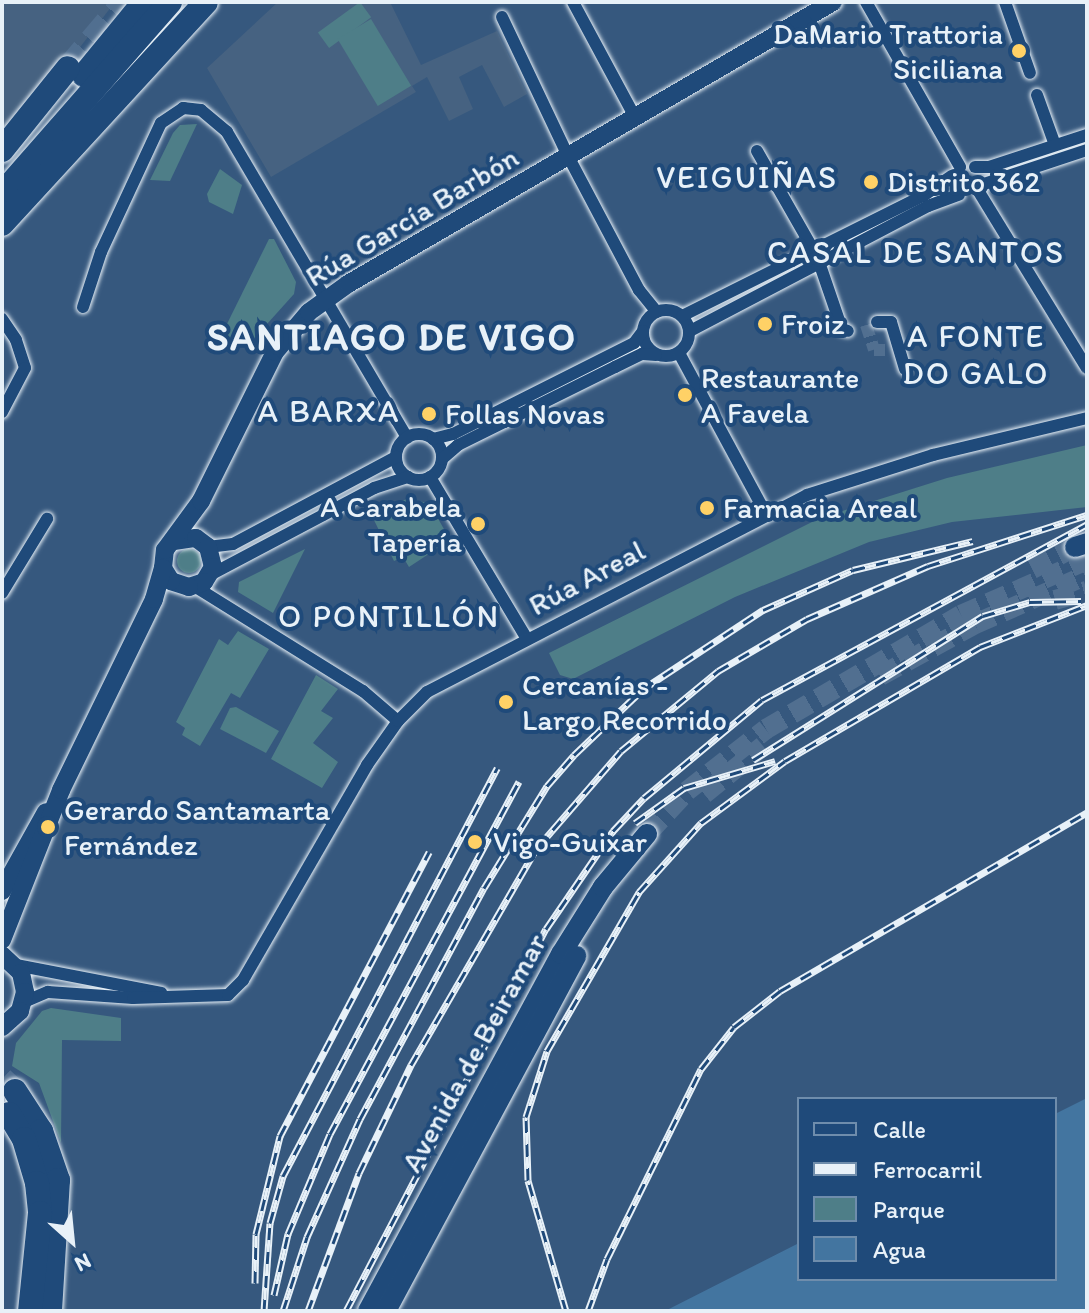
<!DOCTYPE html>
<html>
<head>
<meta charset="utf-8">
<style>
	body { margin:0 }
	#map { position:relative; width:1089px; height:1313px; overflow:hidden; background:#36587e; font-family:Itim,sans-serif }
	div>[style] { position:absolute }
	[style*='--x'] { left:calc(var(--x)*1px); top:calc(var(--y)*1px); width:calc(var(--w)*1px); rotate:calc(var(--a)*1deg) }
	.built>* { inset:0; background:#466281 }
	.green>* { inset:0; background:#4e7e88; transform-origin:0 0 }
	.round { border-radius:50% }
	.water>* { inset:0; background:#4375a0 }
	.minor-tunnel>* { height:12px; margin-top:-6px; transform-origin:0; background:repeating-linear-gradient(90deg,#516f90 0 12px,transparent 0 18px) }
	.primary-tunnel>* { height:20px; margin-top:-10px; transform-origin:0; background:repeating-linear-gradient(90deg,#516f90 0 20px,transparent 0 30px) }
	.motorway-tunnel>* { height:24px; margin-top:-12px; transform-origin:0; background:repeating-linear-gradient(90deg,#516f90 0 24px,transparent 0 36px) }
	.roads { filter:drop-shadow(0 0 2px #e8f1f8) drop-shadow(0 0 2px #e8f1f8) }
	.minor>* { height:12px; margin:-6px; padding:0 6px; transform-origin:6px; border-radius:6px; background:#1f4a7a }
	.minor>.ring { margin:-6px; padding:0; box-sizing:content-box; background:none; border:12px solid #1f4a7a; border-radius:50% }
	.secondary>* { height:18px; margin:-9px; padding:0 9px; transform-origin:9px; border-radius:9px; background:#1f4a7a }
	.primary>* { height:20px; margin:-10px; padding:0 10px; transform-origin:10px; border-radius:10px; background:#1f4a7a }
	.motorway>* { height:24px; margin:-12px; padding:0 12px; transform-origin:12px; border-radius:12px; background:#1f4a7a }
	.rail>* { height:7px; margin-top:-3.5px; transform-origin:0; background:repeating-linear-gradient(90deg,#1f4a7a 0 12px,#e8f1f8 0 24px); box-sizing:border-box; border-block:2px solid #e8f1f8 }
	.dots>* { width:22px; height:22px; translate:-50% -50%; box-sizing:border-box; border:4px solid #1f4a7a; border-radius:50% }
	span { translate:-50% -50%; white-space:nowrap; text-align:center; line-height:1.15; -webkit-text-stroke:8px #1f4a7a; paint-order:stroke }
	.poi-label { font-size:30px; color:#e8f1f8 }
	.right { translate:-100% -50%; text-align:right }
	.left { translate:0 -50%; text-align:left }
	.street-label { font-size:30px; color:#e8f1f8 }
	.neighbourhood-label { font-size:32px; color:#e8f1f8; letter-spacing:2px }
	.district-label { font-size:38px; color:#e8f1f8; font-weight:700; letter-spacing:2px }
	.frame { position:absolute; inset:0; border:4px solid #e8f1f8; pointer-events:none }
	.legend { position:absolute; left:797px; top:1097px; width:260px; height:184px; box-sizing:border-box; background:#1f4a7a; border:2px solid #6f8dac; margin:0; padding:10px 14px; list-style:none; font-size:24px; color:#e8f1f8 }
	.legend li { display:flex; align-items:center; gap:16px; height:40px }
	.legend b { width:40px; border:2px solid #6f8dac }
	.north { position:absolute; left:32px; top:1201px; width:80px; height:80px; -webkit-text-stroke:6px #1f4a7a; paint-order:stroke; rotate:153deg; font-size:22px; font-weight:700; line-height:32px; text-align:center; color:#e8f1f8 }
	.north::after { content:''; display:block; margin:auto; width:28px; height:36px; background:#e8f1f8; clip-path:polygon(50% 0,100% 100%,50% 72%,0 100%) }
</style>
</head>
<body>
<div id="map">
	<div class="built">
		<i style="clip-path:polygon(2px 2px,115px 2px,2px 148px)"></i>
		<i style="clip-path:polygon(278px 2px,390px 2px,421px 65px,497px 31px,527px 94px,504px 107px,482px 65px,459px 77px,473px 109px,449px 121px,427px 77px,412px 86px,416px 92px,271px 177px,207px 68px)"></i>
	</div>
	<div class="green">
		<i style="left:360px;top:2px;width:19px;height:52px;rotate:54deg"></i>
		<i style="left:371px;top:19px;width:78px;height:39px;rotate:59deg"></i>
		<i style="clip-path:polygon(197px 124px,170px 181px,150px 180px,173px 133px,180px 125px)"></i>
		<i style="clip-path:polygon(220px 169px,242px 185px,233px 214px,209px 202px,207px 194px)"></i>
		<i style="clip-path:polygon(269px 239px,274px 239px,296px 282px,294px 294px,249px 344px,239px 343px,222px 334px)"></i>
		<i style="clip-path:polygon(1087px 445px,1087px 507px,952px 522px,869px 542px,735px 597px,573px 679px,560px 675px,549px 653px,820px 518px,947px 478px)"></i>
		<i style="clip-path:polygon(409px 498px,430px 504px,450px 540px,409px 567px,403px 557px,394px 561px,371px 514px)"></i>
		<i class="round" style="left:177px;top:549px;width:24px;height:24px"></i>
		<i style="clip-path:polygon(305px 549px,273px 613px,238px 592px,239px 582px)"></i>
		<i style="clip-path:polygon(238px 631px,269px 649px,240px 698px,231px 693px,200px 746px,182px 735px,185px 728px,176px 722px,219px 639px,228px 645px)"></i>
		<i style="clip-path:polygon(316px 675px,338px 689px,321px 711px,333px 718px,313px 743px,338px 762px,322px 788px,271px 759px)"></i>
		<i style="clip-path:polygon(236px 707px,279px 731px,266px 753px,220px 729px,230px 708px)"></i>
		<i style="clip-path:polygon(51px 1008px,121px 1018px,121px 1041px,62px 1040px,61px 1143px,39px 1083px,12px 1066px,16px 1043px,42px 1011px)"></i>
	</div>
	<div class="water">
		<i style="clip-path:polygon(1087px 1098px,1087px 1311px,665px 1311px,799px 1243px,799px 1279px,1055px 1279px,1055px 1114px)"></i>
	</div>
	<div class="minor-tunnel">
		<i style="--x:866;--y:325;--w:26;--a:72"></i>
		<i style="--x:874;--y:350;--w:11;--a:0"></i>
	</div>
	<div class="primary-tunnel">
		<i style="--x:1032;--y:569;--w:48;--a:-27.1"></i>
		<i style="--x:1055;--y:600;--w:33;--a:-16"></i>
		<i style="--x:880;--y:676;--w:108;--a:-28.7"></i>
		<i style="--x:975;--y:624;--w:122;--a:-23.6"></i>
		<i style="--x:704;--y:794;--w:76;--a:-39.1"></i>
		<i style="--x:647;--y:834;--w:59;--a:-47.1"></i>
		<i style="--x:687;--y:791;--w:100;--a:-38.1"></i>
		<i style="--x:766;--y:729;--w:226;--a:-30.3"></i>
		<i style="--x:961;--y:615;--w:137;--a:-23.6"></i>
	</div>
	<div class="motorway-tunnel">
		<i style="--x:68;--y:68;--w:87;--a:-49.7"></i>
		<i style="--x:2;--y:1079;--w:18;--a:43"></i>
	</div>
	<div class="roads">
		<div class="minor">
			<i style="--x:573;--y:2;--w:131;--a:61.7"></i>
			<i style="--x:866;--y:2;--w:190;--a:60.3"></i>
			<i style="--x:1005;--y:2;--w:75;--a:70.6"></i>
			<i style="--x:502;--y:17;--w:154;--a:64.6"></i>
			<i style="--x:568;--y:156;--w:152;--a:62.1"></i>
			<i style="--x:639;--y:290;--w:28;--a:51"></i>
			<i style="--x:1037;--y:95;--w:53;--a:70.2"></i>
			<i style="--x:757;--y:151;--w:115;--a:60.3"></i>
			<i style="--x:975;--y:167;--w:14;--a:0"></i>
			<i style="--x:989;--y:167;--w:103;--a:-18.1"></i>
			<i style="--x:984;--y:184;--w:108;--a:-18.3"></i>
			<i style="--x:979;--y:192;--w:206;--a:58.5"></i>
			<i style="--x:819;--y:262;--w:71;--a:71.1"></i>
			<i style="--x:842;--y:329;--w:6;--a:18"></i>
			<i style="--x:83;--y:307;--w:58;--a:-71.9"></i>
			<i style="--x:101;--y:252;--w:142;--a:-65.1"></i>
			<i style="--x:161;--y:123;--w:27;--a:-34"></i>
			<i style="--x:183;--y:108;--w:18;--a:6"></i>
			<i style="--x:201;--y:110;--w:34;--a:40"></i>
			<i style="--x:227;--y:132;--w:355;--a:59.5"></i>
			<i class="ring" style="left:643px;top:310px;width:34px;height:34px"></i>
			<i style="--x:682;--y:316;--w:269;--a:-26.5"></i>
			<i style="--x:923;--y:196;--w:35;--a:-35"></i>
			<i style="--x:2;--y:319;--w:25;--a:56"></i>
			<i style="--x:16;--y:340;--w:29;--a:72"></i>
			<i style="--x:25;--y:368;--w:50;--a:117.6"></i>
			<i style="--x:877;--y:322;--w:14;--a:0"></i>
			<i style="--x:891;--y:322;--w:49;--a:73.4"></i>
			<i style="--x:690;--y:331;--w:269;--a:-27.7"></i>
			<i style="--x:928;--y:206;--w:33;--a:-20"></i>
			<i style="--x:679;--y:353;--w:183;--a:61.6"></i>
			<i class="ring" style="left:396px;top:434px;width:34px;height:34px"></i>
			<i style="--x:433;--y:439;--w:21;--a:-14"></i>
			<i style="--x:453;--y:434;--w:203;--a:-26.7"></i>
			<i style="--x:634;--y:343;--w:15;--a:-53"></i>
			<i style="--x:442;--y:459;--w:21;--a:-41"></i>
			<i style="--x:458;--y:445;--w:175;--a:-26.4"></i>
			<i style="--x:615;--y:367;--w:30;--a:-26"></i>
			<i style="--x:642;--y:354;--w:14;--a:4"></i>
			<i style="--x:430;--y:477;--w:189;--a:59.1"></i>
			<i style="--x:208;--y:547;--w:25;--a:-7"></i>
			<i style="--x:233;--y:544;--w:185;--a:-28.1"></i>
			<i style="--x:210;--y:575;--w:186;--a:-27.9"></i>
			<i style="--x:374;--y:488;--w:36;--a:-18"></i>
			<i style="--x:194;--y:586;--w:199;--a:31.9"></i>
			<i style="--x:363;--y:691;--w:46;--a:40.6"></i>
			<i style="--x:2;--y:593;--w:87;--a:-58.7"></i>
			<i style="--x:16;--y:965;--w:148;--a:10.9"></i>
			<i style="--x:24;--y:1002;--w:26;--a:-23"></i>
			<i style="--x:48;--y:992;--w:85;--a:4"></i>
			<i style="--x:133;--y:998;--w:95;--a:-1.8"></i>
			<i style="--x:228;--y:995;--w:21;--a:-45"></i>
			<i style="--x:243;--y:980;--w:248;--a:-60"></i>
			<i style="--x:367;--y:765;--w:54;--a:-54.8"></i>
			<i style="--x:398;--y:721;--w:41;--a:-45"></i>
			<i style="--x:427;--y:692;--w:428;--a:-27.4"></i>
			<i style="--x:807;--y:495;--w:132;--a:-17.6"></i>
			<i style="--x:933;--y:455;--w:158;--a:-13.5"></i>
		</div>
		<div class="secondary">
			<i style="--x:174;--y:541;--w:22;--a:-8"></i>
			<i style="--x:196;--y:538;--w:15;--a:37"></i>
			<i style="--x:208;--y:547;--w:21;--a:76"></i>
			<i style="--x:213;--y:567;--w:17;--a:121"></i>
			<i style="--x:204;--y:582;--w:16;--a:162"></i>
			<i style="--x:189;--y:587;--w:19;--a:-162"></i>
			<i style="--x:171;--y:581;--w:15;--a:-122"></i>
			<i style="--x:163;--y:568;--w:18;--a:-84"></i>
			<i style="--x:165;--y:550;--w:61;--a:-53.7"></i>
			<i style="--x:201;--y:501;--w:166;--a:-63.6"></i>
			<i style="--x:275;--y:352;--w:52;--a:-49.6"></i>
			<i style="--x:309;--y:312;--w:48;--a:-35.7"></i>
			<i style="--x:348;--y:284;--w:561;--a:-30.18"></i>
			<i style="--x:2;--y:891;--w:90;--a:-60.9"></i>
			<i style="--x:2;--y:940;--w:161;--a:-68.5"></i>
			<i style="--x:61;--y:790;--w:212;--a:-64"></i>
			<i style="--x:154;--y:599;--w:32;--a:-74"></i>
			<i style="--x:2;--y:955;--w:26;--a:43"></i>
			<i style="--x:21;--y:973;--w:19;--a:78"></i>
			<i style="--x:25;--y:992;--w:20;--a:105"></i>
			<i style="--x:20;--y:1011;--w:24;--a:138"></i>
		</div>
		<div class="primary">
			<i style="--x:1075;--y:547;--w:13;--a:-18"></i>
			<i style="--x:368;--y:1311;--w:406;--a:-61.6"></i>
			<i style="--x:561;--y:954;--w:79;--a:-57.9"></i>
			<i style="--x:603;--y:887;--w:69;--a:-50.3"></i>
			<i style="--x:386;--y:1311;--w:403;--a:-61.8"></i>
		</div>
		<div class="motorway">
			<i style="--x:84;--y:75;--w:94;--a:-50.6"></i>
			<i style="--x:2;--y:150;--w:105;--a:-51.2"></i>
			<i style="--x:2;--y:194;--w:255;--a:-48.8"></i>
			<i style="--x:2;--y:224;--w:301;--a:-47.4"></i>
			<i style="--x:15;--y:1091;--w:48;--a:57"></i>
			<i style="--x:41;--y:1131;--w:52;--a:70.9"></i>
			<i style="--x:58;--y:1180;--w:131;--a:93.5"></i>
			<i style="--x:9;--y:1114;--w:29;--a:59"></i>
			<i style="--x:24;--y:1139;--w:46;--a:73.5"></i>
			<i style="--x:37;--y:1183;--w:30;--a:84"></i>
			<i style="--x:40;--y:1213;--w:99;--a:95.8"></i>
		</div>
	</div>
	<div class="rail">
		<i style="--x:753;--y:760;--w:271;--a:-32.1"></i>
		<i style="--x:983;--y:616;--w:49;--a:-16.6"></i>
		<i style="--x:1030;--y:602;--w:51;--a:-1.1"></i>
		<i style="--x:635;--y:823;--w:60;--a:-35.5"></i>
		<i style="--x:684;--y:788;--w:95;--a:-16.5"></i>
		<i style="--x:255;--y:1283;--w:49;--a:-88.8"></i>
		<i style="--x:256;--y:1234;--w:101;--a:-76.2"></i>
		<i style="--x:280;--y:1136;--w:321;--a:-62.3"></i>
		<i style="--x:274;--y:1295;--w:63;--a:-77.1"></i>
		<i style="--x:288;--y:1234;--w:108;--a:-67.2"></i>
		<i style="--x:330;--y:1134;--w:400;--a:-61.8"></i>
		<i style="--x:264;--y:1311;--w:88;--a:-86.1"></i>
		<i style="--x:270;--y:1223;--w:49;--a:-74.5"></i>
		<i style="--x:283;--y:1176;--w:461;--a:-62.3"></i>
		<i style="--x:283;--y:1311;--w:78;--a:-72"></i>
		<i style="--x:307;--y:1237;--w:129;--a:-65.8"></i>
		<i style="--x:360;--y:1119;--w:262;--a:-61.8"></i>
		<i style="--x:484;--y:888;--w:120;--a:-58.3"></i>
		<i style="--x:547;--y:786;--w:41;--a:-48.9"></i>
		<i style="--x:574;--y:755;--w:95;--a:-43.7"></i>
		<i style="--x:643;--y:689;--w:144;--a:-33.4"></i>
		<i style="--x:763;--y:610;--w:98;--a:-24"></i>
		<i style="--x:853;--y:570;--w:123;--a:-13.6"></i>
		<i style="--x:308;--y:1311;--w:147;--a:-69.7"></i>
		<i style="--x:359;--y:1173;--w:120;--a:-64.3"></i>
		<i style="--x:411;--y:1065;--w:251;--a:-59.9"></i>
		<i style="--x:537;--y:848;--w:128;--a:-49.1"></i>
		<i style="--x:621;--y:751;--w:126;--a:-39.5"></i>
		<i style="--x:718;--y:671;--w:103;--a:-30.3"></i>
		<i style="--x:807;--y:619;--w:132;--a:-23.7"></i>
		<i style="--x:928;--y:566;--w:167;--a:-17.8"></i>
		<i style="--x:346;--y:1311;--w:431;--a:-62.4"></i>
		<i style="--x:546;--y:929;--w:119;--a:-55.6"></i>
		<i style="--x:613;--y:831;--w:45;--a:-46.8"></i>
		<i style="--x:644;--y:798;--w:153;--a:-39.7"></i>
		<i style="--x:762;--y:700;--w:370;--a:-28.4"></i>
		<i style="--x:566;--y:1311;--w:136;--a:-106.2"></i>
		<i style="--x:528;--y:1180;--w:63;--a:-91.8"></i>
		<i style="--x:526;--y:1117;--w:69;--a:-72.3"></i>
		<i style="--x:547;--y:1051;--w:184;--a:-59.9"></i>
		<i style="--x:639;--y:892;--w:93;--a:-48.1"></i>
		<i style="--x:701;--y:823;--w:104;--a:-36.4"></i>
		<i style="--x:785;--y:761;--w:226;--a:-30.3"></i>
		<i style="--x:980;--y:647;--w:115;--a:-21.4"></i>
		<i style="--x:588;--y:1311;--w:55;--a:-69.9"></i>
		<i style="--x:607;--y:1259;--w:212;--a:-63.7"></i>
		<i style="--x:701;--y:1069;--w:53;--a:-51.8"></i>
		<i style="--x:734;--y:1027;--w:58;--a:-38"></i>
		<i style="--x:780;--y:991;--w:355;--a:-30.2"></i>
	</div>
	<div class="dots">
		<i style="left:1019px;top:51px;background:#ffd166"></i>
		<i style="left:871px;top:182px;background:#ffd166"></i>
		<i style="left:765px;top:324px;background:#ffd166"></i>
		<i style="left:685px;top:395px;background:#ffd166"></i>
		<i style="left:429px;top:414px;background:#ffd166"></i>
		<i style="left:707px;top:508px;background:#ffd166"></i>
		<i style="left:478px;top:524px;background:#ffd166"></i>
		<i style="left:506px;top:702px;background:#ffd166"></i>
		<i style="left:48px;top:827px;background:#ffd166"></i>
		<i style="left:475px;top:842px;background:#ffd166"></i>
	</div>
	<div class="poi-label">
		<span class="right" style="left:1003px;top:51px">DaMario Trattoria<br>Siciliana</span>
		<span class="left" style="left:887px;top:182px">Distrito 362</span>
		<span class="left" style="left:781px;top:324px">Froiz</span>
		<span class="left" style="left:701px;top:395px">Restaurante<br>A Favela</span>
		<span class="left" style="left:445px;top:414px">Follas Novas</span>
		<span class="right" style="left:462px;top:524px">A Carabela<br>Tapería</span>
		<span class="left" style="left:723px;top:508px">Farmacia Areal</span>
		<span class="left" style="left:522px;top:702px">Cercanías -<br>Largo Recorrido</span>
		<span class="left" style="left:64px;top:827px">Gerardo Santamarta<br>Fernández</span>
		<span class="left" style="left:493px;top:842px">Vigo-Guixar</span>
	</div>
	<div class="street-label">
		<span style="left:412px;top:217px;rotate:-31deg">Rúa García Barbón</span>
		<span style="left:587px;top:578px;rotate:-28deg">Rúa Areal</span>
		<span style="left:474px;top:1053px;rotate:-61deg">Avenida de Beiramar</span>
	</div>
	<div class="neighbourhood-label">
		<span style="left:747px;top:177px">VEIGUIÑAS</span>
		<span style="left:916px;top:252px">CASAL DE SANTOS</span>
		<span style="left:976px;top:355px">A FONTE<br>DO GALO</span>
		<span style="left:329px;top:411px">A BARXA</span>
		<span style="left:389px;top:616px">O PONTILLÓN</span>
	</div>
	<div class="district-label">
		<span style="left:392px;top:338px">SANTIAGO DE VIGO</span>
	</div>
	<div class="frame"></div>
	<ul class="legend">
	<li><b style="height:10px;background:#1f4a7a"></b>Calle</li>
	<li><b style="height:10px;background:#e8f1f8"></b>Ferrocarril</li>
	<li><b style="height:22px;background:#4e7e88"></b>Parque</li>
	<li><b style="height:22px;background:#4375a0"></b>Agua</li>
	</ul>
	<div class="north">N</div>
</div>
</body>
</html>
